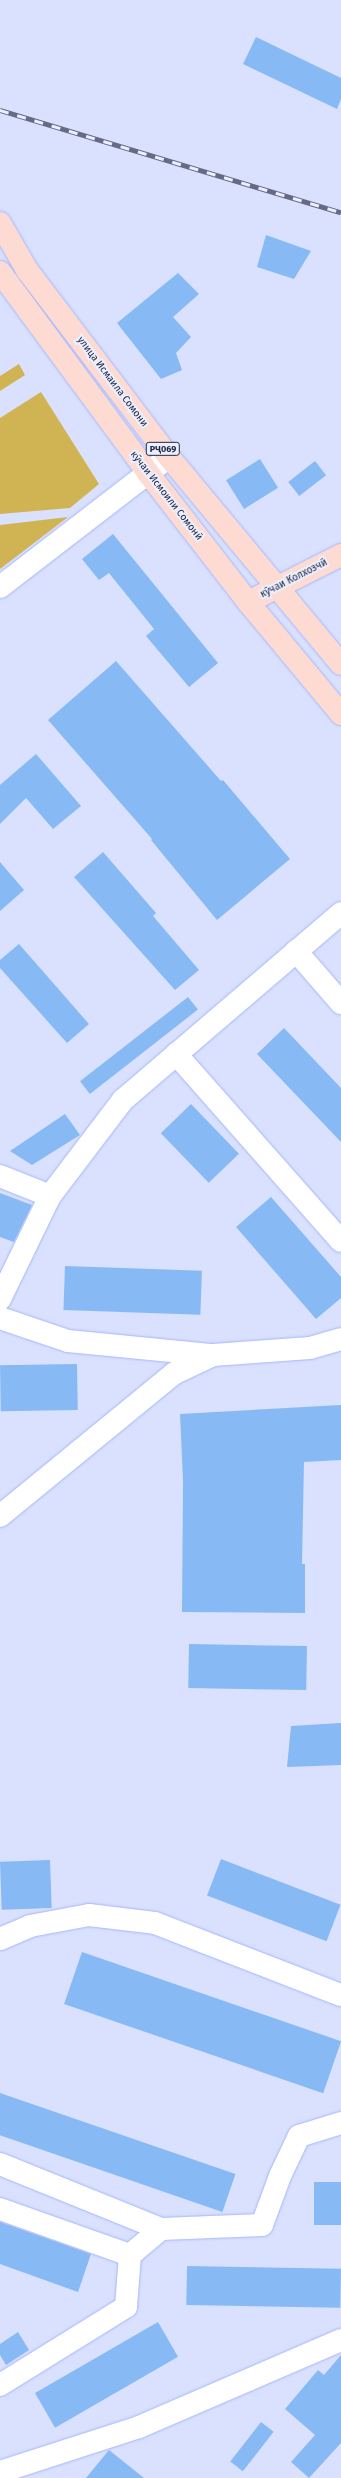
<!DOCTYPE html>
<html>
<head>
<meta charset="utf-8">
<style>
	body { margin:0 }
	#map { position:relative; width:341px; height:2478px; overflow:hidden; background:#d9e1fe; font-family:"Fira Sans",sans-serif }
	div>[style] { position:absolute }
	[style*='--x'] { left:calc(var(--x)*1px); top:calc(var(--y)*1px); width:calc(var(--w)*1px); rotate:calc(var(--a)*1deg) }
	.green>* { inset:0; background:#d0b453 }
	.building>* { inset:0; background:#87b9f4; transform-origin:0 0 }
	.roads { filter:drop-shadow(0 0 1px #a6b6fc) drop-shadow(0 0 1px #a6b6fc) }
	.minor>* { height:22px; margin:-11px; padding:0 11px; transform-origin:11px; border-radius:11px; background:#fff }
	.major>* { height:22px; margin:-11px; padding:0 11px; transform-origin:11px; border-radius:11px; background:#fddbd3 }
	.rail>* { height:4.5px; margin-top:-2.25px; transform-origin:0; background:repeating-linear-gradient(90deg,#ebeffe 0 9px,#656b87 0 18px); box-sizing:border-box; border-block:1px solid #656b87 }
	span { translate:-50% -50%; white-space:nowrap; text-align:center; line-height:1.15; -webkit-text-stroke:4px #ebeffe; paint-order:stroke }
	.shield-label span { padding:1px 3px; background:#ebeffe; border:1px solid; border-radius:3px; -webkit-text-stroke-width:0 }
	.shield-label { font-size:9px; color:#232944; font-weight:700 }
	.street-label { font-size:10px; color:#232944 }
</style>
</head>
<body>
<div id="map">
	<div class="green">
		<i style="clip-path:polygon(19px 364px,25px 375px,0 391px,0 376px)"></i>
		<i style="clip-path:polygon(41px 392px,99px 484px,70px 508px,0 514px,0 418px)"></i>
		<i style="clip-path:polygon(68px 517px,0 569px,0 525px)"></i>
	</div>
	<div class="building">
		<i style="clip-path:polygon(256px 37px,341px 78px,341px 99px,337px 109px,243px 64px)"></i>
		<i style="clip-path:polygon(266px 235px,311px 251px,294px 279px,257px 267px)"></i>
		<i style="clip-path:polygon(178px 273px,199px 294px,173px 317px,191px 337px,176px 353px,182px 370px,161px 379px,117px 323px)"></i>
		<i style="left:260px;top:459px;width:34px;height:40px;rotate:58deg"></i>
		<i style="left:315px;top:461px;width:18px;height:34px;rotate:52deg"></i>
		<i style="clip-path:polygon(113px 534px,218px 663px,189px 687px,146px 636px,154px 629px,109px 573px,99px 580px,82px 559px)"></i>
		<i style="clip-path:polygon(116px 661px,221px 781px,223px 780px,290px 859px,217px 920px,151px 840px,152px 839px,48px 720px)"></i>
		<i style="clip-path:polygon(36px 754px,81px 806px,53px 829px,26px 798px,0 824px,0 785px)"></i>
		<i style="clip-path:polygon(103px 852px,156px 913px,153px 916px,199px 970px,175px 990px,74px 877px)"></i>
		<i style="clip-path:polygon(0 862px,24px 890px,0 911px)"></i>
		<i style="clip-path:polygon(19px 944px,89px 1024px,67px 1043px,0 968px,0 960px)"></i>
		<i style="left:188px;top:997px;width:16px;height:137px;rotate:52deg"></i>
		<i style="clip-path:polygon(284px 1028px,341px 1088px,341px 1142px,257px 1054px)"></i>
		<i style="left:191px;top:1104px;width:69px;height:42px;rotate:46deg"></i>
		<i style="clip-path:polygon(65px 1114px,80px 1135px,32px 1165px,10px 1151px)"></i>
		<i style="clip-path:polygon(0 1193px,32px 1205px,14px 1242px,0 1237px)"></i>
		<i style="clip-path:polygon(271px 1197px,341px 1277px,341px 1298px,316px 1319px,236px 1227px)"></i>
		<i style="left:65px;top:1266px;width:137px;height:44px;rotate:2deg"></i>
		<i style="left:77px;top:1364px;width:46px;height:77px;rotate:89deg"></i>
		<i style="clip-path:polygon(341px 1405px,341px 1460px,304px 1462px,302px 1564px,305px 1564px,305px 1613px,182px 1612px,183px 1481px,180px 1414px)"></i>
		<i style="left:189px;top:1644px;width:118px;height:44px;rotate:1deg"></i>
		<i style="clip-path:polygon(341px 1723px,341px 1765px,287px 1767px,291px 1726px)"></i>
		<i style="left:221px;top:1859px;width:128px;height:39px;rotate:21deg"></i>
		<i style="left:50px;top:1860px;width:48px;height:50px;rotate:88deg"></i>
		<i style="left:82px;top:1952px;width:274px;height:55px;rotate:19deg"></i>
		<i style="left:0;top:2093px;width:249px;height:40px;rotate:19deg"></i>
		<i style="left:341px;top:2182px;width:43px;height:27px;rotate:90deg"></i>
		<i style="clip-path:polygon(0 2222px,91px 2254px,78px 2292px,0 2264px)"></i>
		<i style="left:187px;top:2266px;width:154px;height:39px;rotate:1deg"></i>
		<i style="left:158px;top:2322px;width:40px;height:142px;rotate:60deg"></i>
		<i style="clip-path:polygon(18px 2332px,29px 2350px,6px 2365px,0 2355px,0 2344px)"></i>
		<i style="clip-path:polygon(341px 2355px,341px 2443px,309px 2478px,291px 2462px,315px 2435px,285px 2409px,318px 2370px,324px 2375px)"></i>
		<i style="left:261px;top:2422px;width:16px;height:50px;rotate:38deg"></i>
		<i style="clip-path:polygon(109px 2450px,144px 2478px,86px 2478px)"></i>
	</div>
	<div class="roads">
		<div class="minor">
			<i style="--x:0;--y:587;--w:213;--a:-37.6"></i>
			<i style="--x:296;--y:951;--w:69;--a:49.1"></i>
			<i style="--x:176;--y:1054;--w:249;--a:48.6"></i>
			<i style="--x:0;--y:1176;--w:54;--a:21.8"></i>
			<i style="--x:0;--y:1299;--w:114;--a:-64.1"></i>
			<i style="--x:50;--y:1196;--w:121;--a:-52.8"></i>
			<i style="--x:123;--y:1100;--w:287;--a:-40.6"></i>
			<i style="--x:0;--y:1318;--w:72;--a:18.7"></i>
			<i style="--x:68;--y:1341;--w:145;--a:5.6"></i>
			<i style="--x:0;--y:1516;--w:226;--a:-39.3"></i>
			<i style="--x:175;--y:1373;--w:42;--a:-25.3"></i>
			<i style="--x:213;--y:1355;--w:97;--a:-4.1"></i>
			<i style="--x:310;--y:1348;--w:32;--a:-16"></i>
			<i style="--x:0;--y:1939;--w:33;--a:-23"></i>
			<i style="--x:30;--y:1926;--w:60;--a:-10.6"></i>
			<i style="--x:89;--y:1915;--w:66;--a:6.9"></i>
			<i style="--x:155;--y:1923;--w:199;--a:21.2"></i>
			<i style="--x:0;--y:2164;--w:174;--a:22"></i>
			<i style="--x:0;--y:2209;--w:138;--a:19.5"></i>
			<i style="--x:0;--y:2385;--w:148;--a:-31.8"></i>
			<i style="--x:126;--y:2307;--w:52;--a:-85.6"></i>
			<i style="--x:130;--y:2255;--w:40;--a:-40"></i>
			<i style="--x:161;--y:2229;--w:101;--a:-2.3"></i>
			<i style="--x:262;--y:2225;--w:52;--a:-69.8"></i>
			<i style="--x:280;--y:2176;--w:44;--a:-64.6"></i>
			<i style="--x:299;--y:2136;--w:44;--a:-17.2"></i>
			<i style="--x:0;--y:2472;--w:146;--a:-17.9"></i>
			<i style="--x:139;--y:2427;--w:220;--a:-23.3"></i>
		</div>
		<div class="major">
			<i style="--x:0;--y:223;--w:54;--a:60.1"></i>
			<i style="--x:27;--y:270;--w:235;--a:52.8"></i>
			<i style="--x:169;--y:457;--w:269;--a:50.3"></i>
			<i style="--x:0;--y:272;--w:250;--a:53.6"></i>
			<i style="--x:148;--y:473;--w:163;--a:52.2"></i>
			<i style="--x:248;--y:602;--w:146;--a:50.3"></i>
			<i style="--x:248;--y:602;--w:104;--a:-26.8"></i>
		</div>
	</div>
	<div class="rail">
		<i style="--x:0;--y:110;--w:356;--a:16.7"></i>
	</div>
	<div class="shield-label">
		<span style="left:163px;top:449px">РҶ069</span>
	</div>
	<div class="street-label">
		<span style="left:112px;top:382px;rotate:53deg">улица Исмаила Сомони</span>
		<span style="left:166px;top:496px;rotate:52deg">кӯчаи Исмоили Сомонӣ</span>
		<span style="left:294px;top:579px;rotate:-27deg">кӯчаи Колхозчӣ</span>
	</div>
</div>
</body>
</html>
